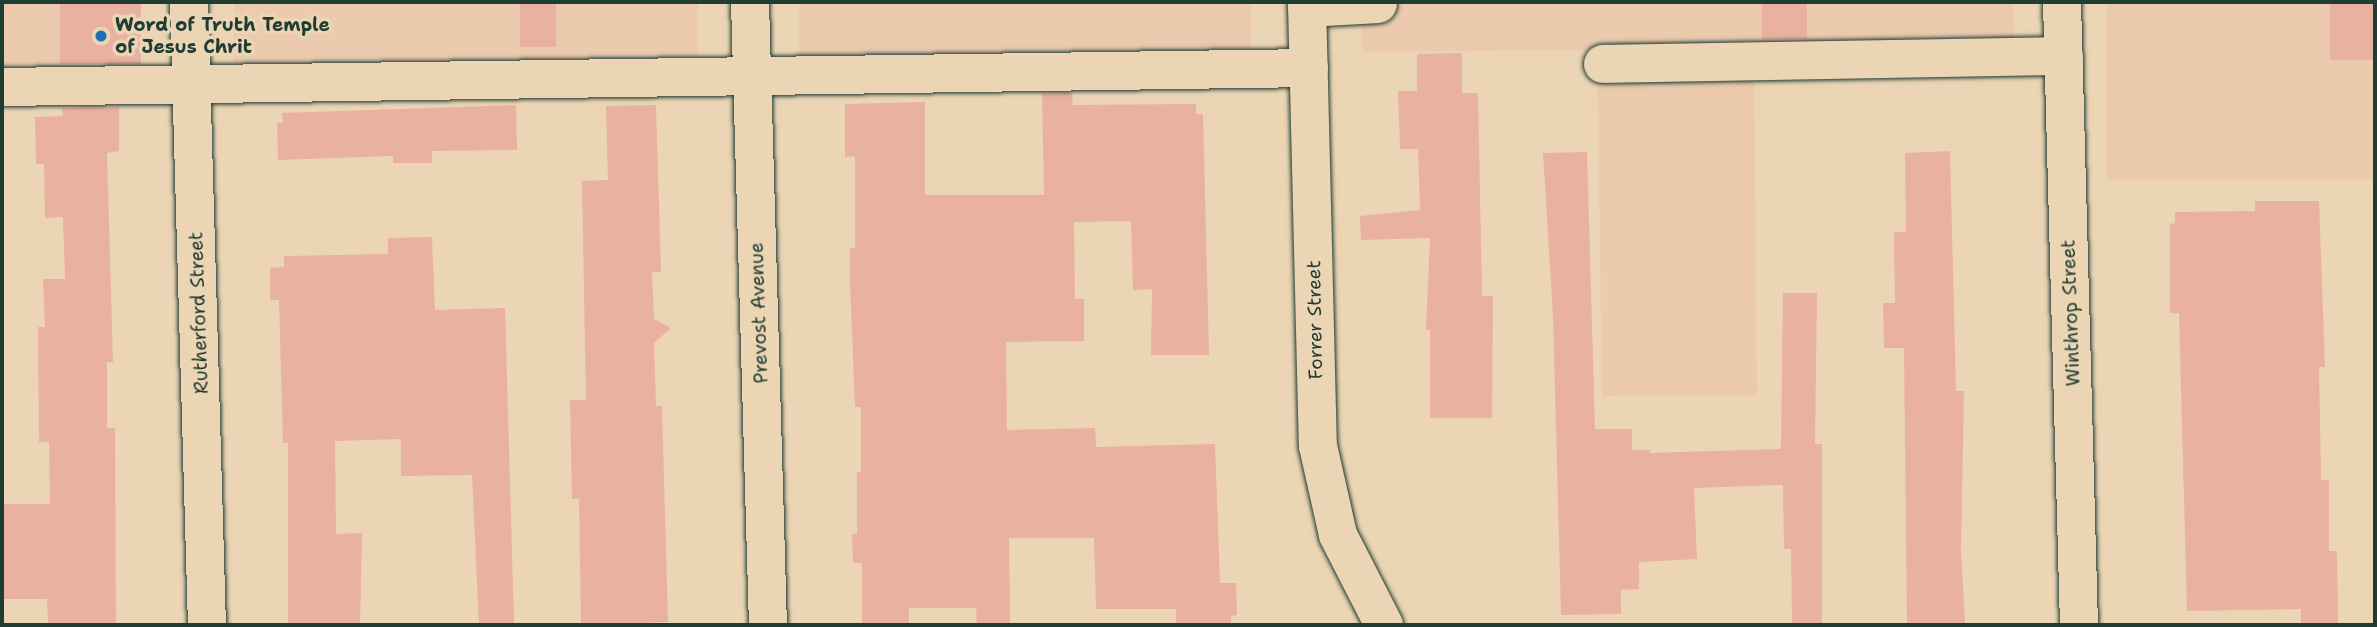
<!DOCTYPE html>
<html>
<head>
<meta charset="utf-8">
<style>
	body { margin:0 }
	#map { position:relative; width:2377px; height:627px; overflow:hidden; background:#ecd5b4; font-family:"Shantell Sans",sans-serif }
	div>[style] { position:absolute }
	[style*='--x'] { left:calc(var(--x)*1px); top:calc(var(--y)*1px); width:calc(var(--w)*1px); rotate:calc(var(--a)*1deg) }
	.built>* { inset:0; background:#ebcaae; transform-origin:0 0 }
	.building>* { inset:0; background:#e9b1a0; transform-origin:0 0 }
	.roads { filter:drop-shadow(0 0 2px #1f3d34) drop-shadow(0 0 2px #1f3d34) }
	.minor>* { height:38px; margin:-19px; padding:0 19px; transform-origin:19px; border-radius:19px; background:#ecd5b4 }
	.dots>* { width:19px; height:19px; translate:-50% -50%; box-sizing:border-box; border:4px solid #ecd5b4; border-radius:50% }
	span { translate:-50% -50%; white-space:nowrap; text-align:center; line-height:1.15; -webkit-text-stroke:7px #ecd5b4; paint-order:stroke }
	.poi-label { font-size:19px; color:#1f3d34; font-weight:700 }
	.left { translate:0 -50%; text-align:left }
	.street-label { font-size:19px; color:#1f3d34 }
	.frame { position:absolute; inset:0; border:4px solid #1f3d34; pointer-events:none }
</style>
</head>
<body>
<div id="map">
	<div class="built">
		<i style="left:2px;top:2px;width:139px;height:73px"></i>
		<i style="left:234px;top:2px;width:464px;height:73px"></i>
		<i style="left:799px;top:2px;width:452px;height:59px"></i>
		<i style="clip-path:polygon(1361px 2px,2013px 2px,2014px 53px,1754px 56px,1757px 395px,1602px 396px,1597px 50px,1362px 52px)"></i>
		<i style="left:2107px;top:2px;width:268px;height:178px"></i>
	</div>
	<div class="building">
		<i style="left:60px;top:2px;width:81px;height:62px"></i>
		<i style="left:520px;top:2px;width:36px;height:45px"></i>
		<i style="left:1762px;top:2px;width:45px;height:37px"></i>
		<i style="left:2330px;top:2px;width:45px;height:58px"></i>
		<i style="clip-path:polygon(1462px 53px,1462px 93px,1478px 93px,1482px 296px,1493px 296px,1492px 418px,1430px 418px,1430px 330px,1426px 330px,1430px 238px,1361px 240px,1360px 216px,1420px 210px,1418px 149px,1400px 149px,1398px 91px,1417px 91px,1417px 54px)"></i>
		<i style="clip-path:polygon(1072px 93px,1073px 105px,1196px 104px,1196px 114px,1203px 114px,1209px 355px,1151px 355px,1152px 289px,1133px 290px,1131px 221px,1074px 222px,1075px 299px,1084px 299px,1084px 341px,1006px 342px,1007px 430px,1095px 428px,1096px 447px,1215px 444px,1220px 583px,1236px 583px,1237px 615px,1231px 616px,1231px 625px,1176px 625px,1176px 609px,1096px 609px,1094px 538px,1009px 538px,1010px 625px,977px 625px,976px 608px,909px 608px,909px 625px,862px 625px,862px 563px,853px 563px,852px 534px,857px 534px,857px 472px,861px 472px,861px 407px,855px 407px,850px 283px,850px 248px,855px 248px,855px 156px,845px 157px,845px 104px,925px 102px,925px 195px,1044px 195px,1042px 94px)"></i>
		<i style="clip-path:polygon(516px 105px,517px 150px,432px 151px,432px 163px,393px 163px,393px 156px,278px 160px,277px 123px,283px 123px,282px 113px)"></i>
		<i style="clip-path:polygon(656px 105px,661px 272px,652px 272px,654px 319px,671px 328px,654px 343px,656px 406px,662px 406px,668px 622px,581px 625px,579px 499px,572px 499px,570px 400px,586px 400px,582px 181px,608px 180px,606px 106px)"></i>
		<i style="clip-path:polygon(119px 107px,119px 151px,107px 153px,113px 362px,107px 362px,107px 428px,115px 428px,116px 625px,48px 625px,47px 599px,2px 599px,2px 504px,50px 504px,49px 442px,39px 442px,38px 327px,45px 327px,43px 279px,65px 279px,63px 217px,45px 218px,44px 164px,36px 164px,35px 117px,63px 116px,62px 108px)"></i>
		<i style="clip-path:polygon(1950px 151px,1956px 391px,1964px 391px,1961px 549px,1965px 625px,1907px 625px,1904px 348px,1884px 348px,1883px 303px,1895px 303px,1894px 232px,1906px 232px,1905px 153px)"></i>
		<i style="clip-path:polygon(1587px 152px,1595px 429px,1632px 429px,1632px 450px,1650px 450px,1650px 453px,1781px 449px,1783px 293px,1817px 293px,1815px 444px,1822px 444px,1822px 625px,1792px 625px,1791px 549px,1784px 549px,1783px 485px,1694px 488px,1697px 559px,1639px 562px,1639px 589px,1621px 590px,1621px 614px,1561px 615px,1553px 315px,1543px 153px)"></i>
		<i style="clip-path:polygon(2255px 201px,2319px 201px,2325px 367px,2319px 367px,2321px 480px,2329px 480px,2329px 551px,2337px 551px,2338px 625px,2301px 625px,2301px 609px,2187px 611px,2179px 313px,2170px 313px,2170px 224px,2175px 223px,2175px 212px,2255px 211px)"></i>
		<i style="clip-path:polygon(432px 237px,435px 310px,505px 308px,514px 623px,479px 625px,472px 475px,401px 476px,401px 439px,335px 441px,336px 534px,362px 533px,360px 625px,288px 625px,288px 443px,283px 443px,279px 300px,270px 300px,270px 268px,284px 267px,284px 256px,388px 254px,388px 238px)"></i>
	</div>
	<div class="roads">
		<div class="minor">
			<i style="--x:189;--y:2;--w:623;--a:88.35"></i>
			<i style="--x:750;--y:2;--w:623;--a:88.35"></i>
			<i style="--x:1307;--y:2;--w:444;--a:88.6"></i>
			<i style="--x:1318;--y:446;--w:91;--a:77.3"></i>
			<i style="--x:1338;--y:535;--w:101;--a:62.9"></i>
			<i style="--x:2062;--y:2;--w:623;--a:88.44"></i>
			<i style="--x:1307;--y:8;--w:71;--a:-3.2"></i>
			<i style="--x:1603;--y:64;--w:461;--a:-1"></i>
			<i style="--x:2;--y:87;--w:1307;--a:-0.83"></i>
		</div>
	</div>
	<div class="dots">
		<i style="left:101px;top:36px;background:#1f6fb2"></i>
	</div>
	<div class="poi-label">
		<span class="left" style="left:115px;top:36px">Word of Truth Temple<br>of Jesus Chrit</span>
	</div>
	<div class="street-label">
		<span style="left:199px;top:313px;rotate:-92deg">Rutherford Street</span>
		<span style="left:759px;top:313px;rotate:-92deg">Prevost Avenue</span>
		<span style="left:2071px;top:313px;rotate:-92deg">Winthrop Street</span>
		<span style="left:1315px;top:320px;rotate:-91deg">Forrer Street</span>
	</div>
	<div class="frame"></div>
</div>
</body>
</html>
